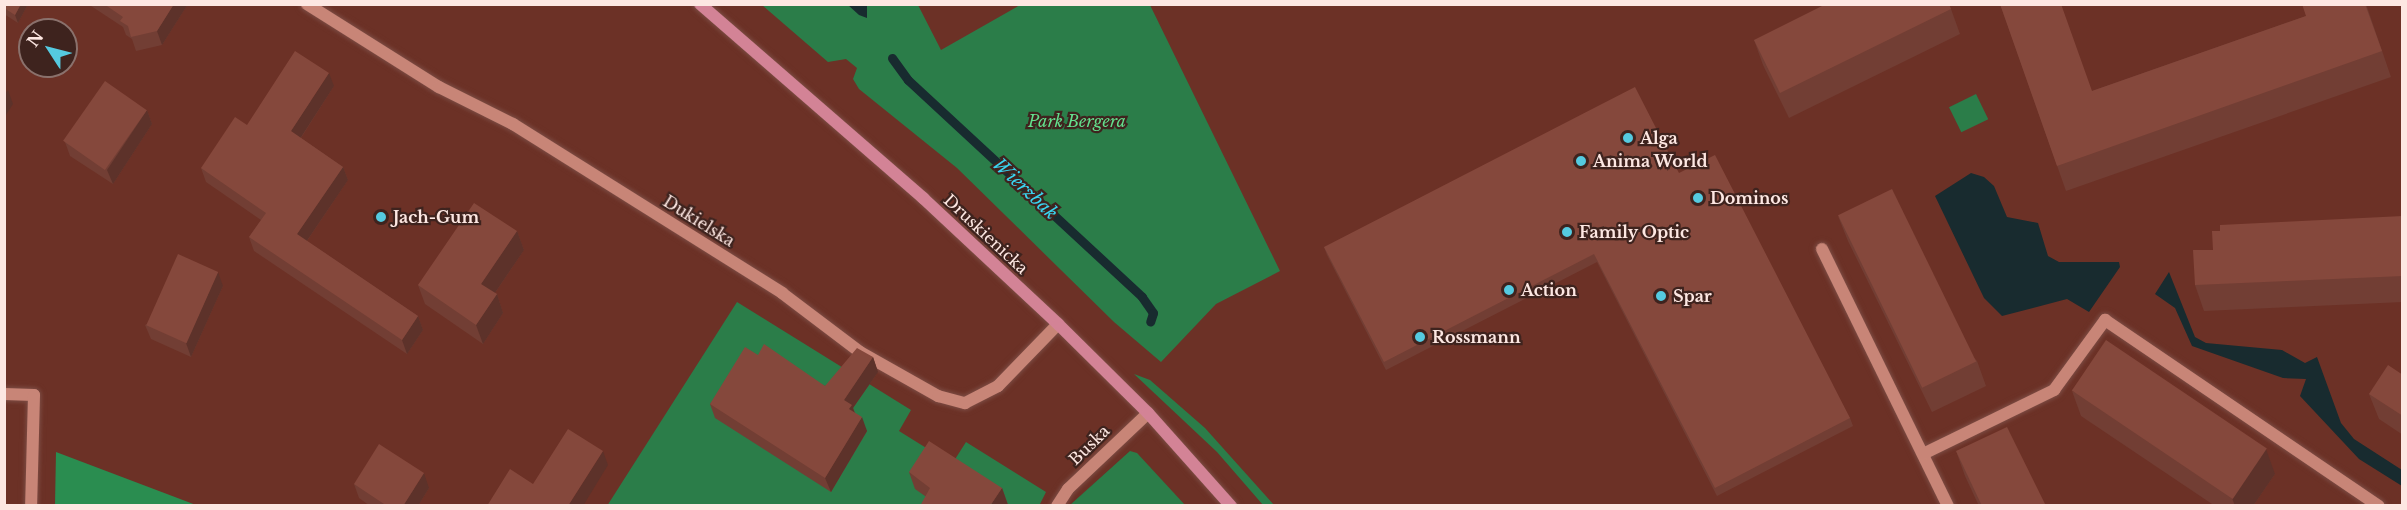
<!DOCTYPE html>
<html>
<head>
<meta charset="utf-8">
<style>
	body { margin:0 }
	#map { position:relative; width:2407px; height:510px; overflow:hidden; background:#6c3126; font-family:"Libre Baskerville",serif }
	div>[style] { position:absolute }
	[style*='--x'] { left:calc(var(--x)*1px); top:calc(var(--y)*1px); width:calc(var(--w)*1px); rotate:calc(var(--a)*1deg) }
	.green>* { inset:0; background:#2b7d49; transform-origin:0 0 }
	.forest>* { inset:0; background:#2a8d50 }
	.water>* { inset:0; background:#182b2f }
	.stream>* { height:9px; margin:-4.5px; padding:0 4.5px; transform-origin:4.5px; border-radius:4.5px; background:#182b2f }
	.roads { filter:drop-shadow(0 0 2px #7c4c44) drop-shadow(0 0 2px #7c4c44) }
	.street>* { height:12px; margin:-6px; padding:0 6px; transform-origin:6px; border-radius:6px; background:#c88577 }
	.secondary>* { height:12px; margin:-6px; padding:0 6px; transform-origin:6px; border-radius:6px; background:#d38396 }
	.wall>* { inset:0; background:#723e34 }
	.shaded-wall>* { inset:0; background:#5d322a }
	.building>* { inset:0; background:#85483c; transform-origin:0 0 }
	.dots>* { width:16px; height:16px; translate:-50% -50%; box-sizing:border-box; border:3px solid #3e231e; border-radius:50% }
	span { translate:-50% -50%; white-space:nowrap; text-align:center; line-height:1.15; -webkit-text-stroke:4.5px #3e231e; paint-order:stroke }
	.park-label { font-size:16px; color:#63df8d; font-style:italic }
	.poi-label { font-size:16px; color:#fde7e2; font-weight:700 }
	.left { translate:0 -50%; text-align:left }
	.street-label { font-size:16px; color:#fde7e2 }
	.water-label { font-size:18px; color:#3ad4ef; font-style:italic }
	.frame { position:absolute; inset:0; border:6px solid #fde7e2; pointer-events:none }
	.north { position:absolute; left:18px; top:18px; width:60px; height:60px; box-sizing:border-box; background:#3e231e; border:2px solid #8a716c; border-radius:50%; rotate:306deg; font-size:16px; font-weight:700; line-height:24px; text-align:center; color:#fde7e2 }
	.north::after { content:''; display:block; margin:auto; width:21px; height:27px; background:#55cae0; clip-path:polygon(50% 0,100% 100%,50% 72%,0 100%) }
</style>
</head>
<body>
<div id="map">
	<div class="green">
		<i style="clip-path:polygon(762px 5px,918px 5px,941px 50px,1020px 5px,1150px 5px,1280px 271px,1216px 304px,1161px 362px,1114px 322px,957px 168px,859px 89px,853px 79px,857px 68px,846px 59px,828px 62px)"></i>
		<i style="left:1976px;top:94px;width:28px;height:30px;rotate:64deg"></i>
		<i style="clip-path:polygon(737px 302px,911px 410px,899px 431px,952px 464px,966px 442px,1046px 492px,1039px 506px,607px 506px)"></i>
		<i style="clip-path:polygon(1134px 374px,1150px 380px,1205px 428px,1274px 505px,1263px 505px,1217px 452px)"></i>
		<i style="clip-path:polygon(1130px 451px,1137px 453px,1185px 505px,1070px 505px)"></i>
	</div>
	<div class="forest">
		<i style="clip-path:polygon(56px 452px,196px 505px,55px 505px)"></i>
	</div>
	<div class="water">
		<i style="clip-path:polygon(848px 5px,867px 5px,867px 18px,859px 15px)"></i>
		<i style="clip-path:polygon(1971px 173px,1984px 177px,1994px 186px,2007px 217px,2038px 223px,2048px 256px,2059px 262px,2119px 262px,2120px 267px,2089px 312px,2067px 299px,2002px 316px,1984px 298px,1935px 196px)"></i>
		<i style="clip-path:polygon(2169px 272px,2195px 337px,2206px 343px,2282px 350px,2305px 363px,2317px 357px,2341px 423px,2354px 439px,2402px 470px,2402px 486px,2359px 459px,2300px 396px,2306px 379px,2283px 378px,2192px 346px,2175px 308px,2155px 294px)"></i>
	</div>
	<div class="stream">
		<i style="--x:892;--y:58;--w:27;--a:54"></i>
		<i style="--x:908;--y:80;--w:319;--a:42.8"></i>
		<i style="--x:1142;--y:297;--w:19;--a:55"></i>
		<i style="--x:1153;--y:313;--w:9;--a:108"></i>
	</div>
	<div class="roads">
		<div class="street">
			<i style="--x:307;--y:4;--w:156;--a:32.2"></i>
			<i style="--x:439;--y:87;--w:83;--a:26.6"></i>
			<i style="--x:513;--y:124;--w:318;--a:32.1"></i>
			<i style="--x:782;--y:293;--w:98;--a:37.1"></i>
			<i style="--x:860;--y:352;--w:90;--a:29.4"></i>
			<i style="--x:938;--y:396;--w:28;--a:15"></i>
			<i style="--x:965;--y:403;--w:37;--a:-27"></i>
			<i style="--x:998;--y:386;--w:86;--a:-45.9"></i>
			<i style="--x:1822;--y:249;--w:286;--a:63.9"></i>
			<i style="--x:4;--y:394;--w:30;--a:2"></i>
			<i style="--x:34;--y:395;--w:111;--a:91.5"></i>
			<i style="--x:1923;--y:454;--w:146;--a:-26"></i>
			<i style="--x:2054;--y:390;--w:87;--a:-53.9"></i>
			<i style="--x:2105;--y:320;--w:331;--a:34.2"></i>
			<i style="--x:1057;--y:506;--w:20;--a:-57"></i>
			<i style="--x:1068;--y:489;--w:110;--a:-43.5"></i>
		</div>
		<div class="secondary">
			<i style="--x:700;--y:4;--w:296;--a:41"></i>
			<i style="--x:923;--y:198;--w:185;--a:43"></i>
			<i style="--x:1058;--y:324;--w:127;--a:44.7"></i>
			<i style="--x:1148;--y:413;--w:125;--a:48.3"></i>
		</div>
	</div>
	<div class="wall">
		<i style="clip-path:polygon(4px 4px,28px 4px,18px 23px,4px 14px)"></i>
		<i style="clip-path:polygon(88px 4px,188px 4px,162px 45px,136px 51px,132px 39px,126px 35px,123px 27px)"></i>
		<i style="clip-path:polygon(2000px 4px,2092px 91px,2306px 16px,2366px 4px,2391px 77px,2066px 191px)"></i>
		<i style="clip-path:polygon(1951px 9px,1960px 34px,1789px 118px,1763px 65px,1754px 40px)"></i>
		<i style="clip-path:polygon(334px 86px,301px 138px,343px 167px,348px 180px,307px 241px,418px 316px,423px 330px,407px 354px,254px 251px,249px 237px,261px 220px,206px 182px,201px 168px)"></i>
		<i style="clip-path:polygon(147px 110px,152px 124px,113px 184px,70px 156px,65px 142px)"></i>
		<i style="clip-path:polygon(1679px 173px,1850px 418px,1853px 426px,1717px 496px,1597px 262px,1386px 370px,1327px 255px,1324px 247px)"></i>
		<i style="clip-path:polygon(1838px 216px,1977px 361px,1986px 386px,1932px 412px,1848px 241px)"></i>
		<i style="clip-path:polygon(2403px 216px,2403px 302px,2204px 311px,2195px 285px,2213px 250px)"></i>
		<i style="clip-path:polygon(517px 231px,524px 250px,495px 293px,497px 294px,503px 313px,483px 344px,425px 304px,418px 285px)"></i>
		<i style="clip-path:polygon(223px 286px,191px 357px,151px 339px,145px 325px)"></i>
		<i style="clip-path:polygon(758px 355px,825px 386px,873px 357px,878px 372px,853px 408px,855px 413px,867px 431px,831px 492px,715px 418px,710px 404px)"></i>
		<i style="clip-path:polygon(2403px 375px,2403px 435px,2379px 419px,2369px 394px)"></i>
		<i style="clip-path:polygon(2072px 391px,2275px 474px,2253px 506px,2215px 506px,2081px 416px)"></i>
		<i style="clip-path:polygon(1956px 451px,2046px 506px,1979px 506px,1965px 476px)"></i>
		<i style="clip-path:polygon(909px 472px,1002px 488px,1008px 505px,925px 496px,915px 489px)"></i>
		<i style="clip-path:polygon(354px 484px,429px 488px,418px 506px,370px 506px,359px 498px)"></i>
	</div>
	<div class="shaded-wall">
		<i style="clip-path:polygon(21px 4px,28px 4px,18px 23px,15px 15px)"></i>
		<i style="clip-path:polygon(174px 4px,188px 4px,162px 45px,157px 31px)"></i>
		<i style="clip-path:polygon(329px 73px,334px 86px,296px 145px,291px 131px)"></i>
		<i style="clip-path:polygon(8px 90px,13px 104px,4px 118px,4px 95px)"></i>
		<i style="clip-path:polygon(147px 110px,152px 124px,113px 184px,107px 170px)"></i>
		<i style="clip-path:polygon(343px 167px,348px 180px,302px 248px,297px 234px)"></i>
		<i style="clip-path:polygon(517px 231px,524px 250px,488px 303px,481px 284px)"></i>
		<i style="clip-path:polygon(218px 272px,223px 286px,191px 357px,186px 343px)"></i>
		<i style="clip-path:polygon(497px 294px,503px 313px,483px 344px,476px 325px)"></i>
		<i style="clip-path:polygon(418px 316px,423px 330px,407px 354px,402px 340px)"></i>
		<i style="clip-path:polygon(873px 357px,878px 372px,853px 408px,857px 419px,854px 424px,844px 400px)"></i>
		<i style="clip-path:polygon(862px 417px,867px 431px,831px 492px,825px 478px)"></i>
		<i style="clip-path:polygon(2266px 449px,2275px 474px,2253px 506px,2235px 506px,2232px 498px)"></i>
		<i style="clip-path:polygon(603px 451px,608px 465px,583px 506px,568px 506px)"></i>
		<i style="clip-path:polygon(424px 473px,429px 488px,418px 506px,403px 506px)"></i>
		<i style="clip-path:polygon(1002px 488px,1008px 505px,1008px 506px,990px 506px)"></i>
	</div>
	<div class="building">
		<i style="clip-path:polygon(4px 4px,21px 4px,15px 15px,4px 8px)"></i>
		<i style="clip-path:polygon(104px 4px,174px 4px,157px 31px,131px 37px,128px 26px,120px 21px,123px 17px)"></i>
		<i style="clip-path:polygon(1826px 4px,1949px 4px,1951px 9px,1780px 93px,1754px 40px)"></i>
		<i style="clip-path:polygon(2000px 4px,2061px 4px,2092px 91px,2306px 16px,2302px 4px,2365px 4px,2382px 51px,2057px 166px)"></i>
		<i style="clip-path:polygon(295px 51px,329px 73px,291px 131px,343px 167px,297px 234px,418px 316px,402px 340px,249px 237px,266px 213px,201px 168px,235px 117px,247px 125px)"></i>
		<i style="left:105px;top:81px;width:51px;height:73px;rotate:35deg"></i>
		<i style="clip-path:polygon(1635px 87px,1679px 173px,1715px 155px,1850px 418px,1715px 488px,1594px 254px,1384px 362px,1324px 247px)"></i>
		<i style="left:1892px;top:189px;width:192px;height:60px;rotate:64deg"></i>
		<i style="clip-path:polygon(474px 203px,517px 231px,481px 284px,497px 294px,476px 325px,418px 285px)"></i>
		<i style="clip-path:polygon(2403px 216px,2403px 276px,2195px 285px,2193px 250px,2213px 250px,2212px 231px,2220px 231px,2220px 225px)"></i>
		<i style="left:178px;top:254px;width:44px;height:78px;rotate:24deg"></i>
		<i style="left:2106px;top:340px;width:194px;height:61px;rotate:34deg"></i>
		<i style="clip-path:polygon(764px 344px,825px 386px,857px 348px,873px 357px,844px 400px,852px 405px,849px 409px,862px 417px,825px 478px,710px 404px,745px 347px,758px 355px)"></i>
		<i style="clip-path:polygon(2388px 365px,2403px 375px,2403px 416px,2369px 394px)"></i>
		<i style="clip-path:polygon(2007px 427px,2046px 506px,1982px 506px,1956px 451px)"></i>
		<i style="clip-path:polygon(568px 429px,603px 451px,568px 506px,487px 506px,510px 469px,533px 484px)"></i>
		<i style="clip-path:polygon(929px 441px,1002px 488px,990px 506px,920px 506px,930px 488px,909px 472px)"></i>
		<i style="clip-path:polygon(379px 444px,424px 473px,403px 506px,387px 506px,354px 484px)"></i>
	</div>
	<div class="dots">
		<i style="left:1628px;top:138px;background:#55cae0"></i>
		<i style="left:1581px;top:161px;background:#55cae0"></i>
		<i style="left:1698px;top:198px;background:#55cae0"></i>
		<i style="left:381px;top:217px;background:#55cae0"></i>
		<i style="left:1567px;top:232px;background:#55cae0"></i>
		<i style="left:1509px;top:290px;background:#55cae0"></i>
		<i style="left:1661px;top:296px;background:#55cae0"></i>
		<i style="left:1420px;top:337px;background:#55cae0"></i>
	</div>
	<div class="park-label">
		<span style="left:1077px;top:121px">Park Bergera</span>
	</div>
	<div class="poi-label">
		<span class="left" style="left:1640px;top:138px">Alga</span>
		<span class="left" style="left:1593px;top:161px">Anima World</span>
		<span class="left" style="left:1710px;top:198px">Dominos</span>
		<span class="left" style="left:393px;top:217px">Jach-Gum</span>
		<span class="left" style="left:1579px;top:232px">Family Optic</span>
		<span class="left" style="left:1521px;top:290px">Action</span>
		<span class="left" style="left:1673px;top:296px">Spar</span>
		<span class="left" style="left:1432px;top:337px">Rossmann</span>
	</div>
	<div class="street-label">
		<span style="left:699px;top:221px;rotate:32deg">Dukielska</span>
		<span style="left:986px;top:234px;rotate:43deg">Druskienicka</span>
		<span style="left:1089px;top:445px;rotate:-44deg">Buska</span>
	</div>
	<div class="water-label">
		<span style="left:1025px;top:189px;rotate:43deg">Wierzbak</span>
	</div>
	<div class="frame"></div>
	<div class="north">N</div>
</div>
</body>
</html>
